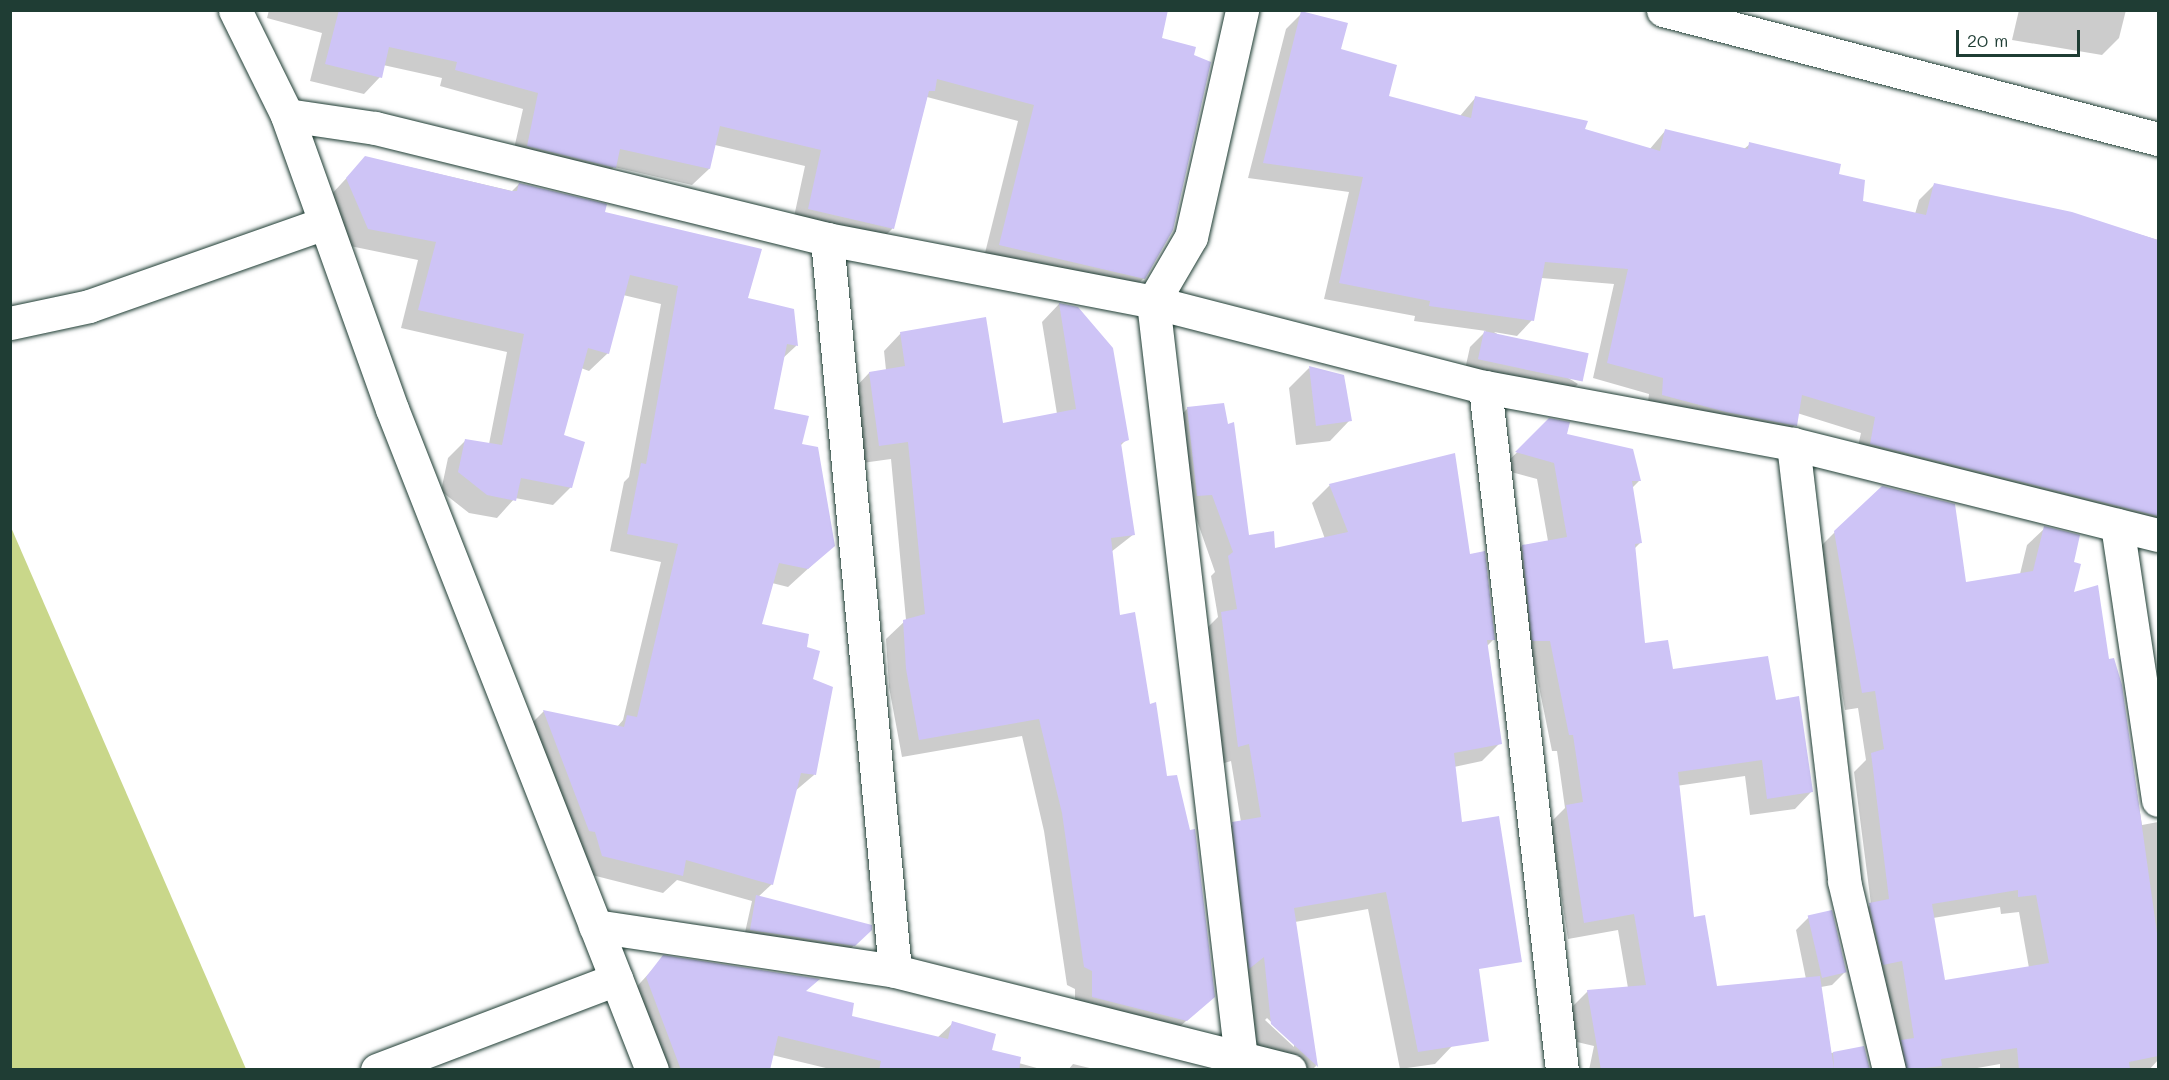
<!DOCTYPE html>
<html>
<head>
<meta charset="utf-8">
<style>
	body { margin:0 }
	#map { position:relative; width:2169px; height:1080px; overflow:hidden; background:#fff; font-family:Mali,sans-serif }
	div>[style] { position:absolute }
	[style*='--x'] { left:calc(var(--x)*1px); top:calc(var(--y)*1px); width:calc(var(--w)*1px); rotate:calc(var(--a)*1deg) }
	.green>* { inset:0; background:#c9d78a }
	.shadow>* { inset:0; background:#0003 }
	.building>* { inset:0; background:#cec4f6; transform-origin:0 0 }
	.roads { filter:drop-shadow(0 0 2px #1f3d34) drop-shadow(0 0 2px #1f3d34) }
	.street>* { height:33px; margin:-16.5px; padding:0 16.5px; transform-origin:16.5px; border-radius:16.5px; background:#fff }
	span { translate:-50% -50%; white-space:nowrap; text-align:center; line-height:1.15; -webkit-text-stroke:4.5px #fff; paint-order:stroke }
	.frame { position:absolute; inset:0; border:12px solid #1f3d34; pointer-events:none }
	.scale { position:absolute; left:1956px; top:30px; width:124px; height:27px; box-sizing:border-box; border:3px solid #1f3d34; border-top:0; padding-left:8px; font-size:18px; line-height:21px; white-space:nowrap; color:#1f3d34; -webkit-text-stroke:4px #fff; paint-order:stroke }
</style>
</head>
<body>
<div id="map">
	<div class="green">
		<i style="clip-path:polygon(10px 525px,220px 1009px,246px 1069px,11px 1069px)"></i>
	</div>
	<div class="shadow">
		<i style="clip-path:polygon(269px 10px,610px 10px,1160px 39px,1144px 278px,1127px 295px,983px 261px,1018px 121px,927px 97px,892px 229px,876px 245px,792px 226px,805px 166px,715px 145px,709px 169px,692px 185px,614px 167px,598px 184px,511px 162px,523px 109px,440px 86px,442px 78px,383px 65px,380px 77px,364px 94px,310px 81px,322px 33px,267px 18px)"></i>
		<i style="clip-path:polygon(2019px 10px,2126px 10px,2119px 38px,2102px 55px,2012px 40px)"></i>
		<i style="clip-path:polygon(1302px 13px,1387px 97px,1460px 116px,1476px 97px,1649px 150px,1665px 131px,1744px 149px,1750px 144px,1837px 175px,1862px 202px,1915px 214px,1919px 200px,1935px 184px,2072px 214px,2158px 240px,2158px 534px,1855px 459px,1861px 433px,1797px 413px,1795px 425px,1780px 440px,1647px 410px,1649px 394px,1593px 378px,1614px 284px,1541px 278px,1532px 320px,1517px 336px,1494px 332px,1578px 384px,1564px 398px,1464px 374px,1470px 347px,1486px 331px,1414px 321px,1415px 316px,1324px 299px,1349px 192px,1248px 178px,1286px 29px)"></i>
		<i style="clip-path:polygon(366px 157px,512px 191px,519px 184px,604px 213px,746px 299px,792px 311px,796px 346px,782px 359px,773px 410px,801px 445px,833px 546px,788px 587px,772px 583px,760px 625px,805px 648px,811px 680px,814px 775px,794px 792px,772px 884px,758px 897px,871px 929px,847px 952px,744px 937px,752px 901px,677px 880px,663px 893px,584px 873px,526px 729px,544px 711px,617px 727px,623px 720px,661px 562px,610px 551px,624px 482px,629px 477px,661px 304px,623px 295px,608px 353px,589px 371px,581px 368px,562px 436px,571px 487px,553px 505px,515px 498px,497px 518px,469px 513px,441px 491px,448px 458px,466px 440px,489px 444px,507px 352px,401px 328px,418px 260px,350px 246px,329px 197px)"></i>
		<i style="clip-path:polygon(1059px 304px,1077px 308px,1127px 439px,1120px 446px,1134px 534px,1111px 552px,1119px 616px,1148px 705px,1213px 997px,1168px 1037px,1075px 1014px,1075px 989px,1067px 985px,1044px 831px,1022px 736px,902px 757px,889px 687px,886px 639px,906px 620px,891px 459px,862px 463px,852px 391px,869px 373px,886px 370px,884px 351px,901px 333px,1002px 425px,1057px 414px,1042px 322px)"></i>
		<i style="clip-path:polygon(1309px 368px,1350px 420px,1330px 441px,1296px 445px,1289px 388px)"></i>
		<i style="clip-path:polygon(evenodd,1188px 408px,1248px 537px,1274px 549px,1325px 539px,1312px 503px,1330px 485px,1469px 556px,1493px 640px,1486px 647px,1500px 743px,1482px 761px,1454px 767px,1460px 824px,1488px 925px,1453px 1045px,1435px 1064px,1400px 1069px,1368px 909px,1295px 922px,1316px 1066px,1312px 1070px,1283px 1070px,1254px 1042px,1215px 842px,1233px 824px,1241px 822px,1231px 761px,1221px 764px,1204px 631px,1218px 617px,1211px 576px,1215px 572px,1194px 512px,1179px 513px,1170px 426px,1188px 408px,1267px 1018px,1294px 1043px,1294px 1047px,1265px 1020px,1267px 1018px)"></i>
		<i style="clip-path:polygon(1550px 420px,1565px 435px,1639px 481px,1632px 488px,1640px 543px,1634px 549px,1644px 645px,1672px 671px,1775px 701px,1811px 792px,1795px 809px,1750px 815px,1745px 776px,1676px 786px,1692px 919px,1716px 988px,1806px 979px,1796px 930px,1809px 917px,1845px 972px,1832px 985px,1821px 987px,1831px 1053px,1863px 1048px,1869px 1070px,1589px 1070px,1594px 1046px,1577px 1042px,1571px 1008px,1588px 991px,1628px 988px,1618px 930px,1568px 939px,1550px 823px,1565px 808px,1557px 751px,1552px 751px,1533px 657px,1516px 657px,1506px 563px,1522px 546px,1548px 541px,1537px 479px,1500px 469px)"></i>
		<i style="clip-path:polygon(evenodd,2045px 528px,2073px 563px,2071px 594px,2120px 685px,2142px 825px,2158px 822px,2158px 1060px,2149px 1070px,2000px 1070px,2000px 1064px,1966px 1070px,1886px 1070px,1896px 1047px,1885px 978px,1866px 981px,1852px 922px,1871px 904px,1854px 772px,1866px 760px,1858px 708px,1845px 710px,1817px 550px,1835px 532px,1965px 584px,2020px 574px,2027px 545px,2045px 528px,2000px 907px,2001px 914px,2019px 912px,2029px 968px,1943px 982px,1933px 918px,2000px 907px)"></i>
		<i style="clip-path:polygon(664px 957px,804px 992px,850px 1017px,937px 1038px,953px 1023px,989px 1055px,1044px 1070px,834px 1070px,772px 1055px,767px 1070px,659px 1070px,630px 994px)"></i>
		<i style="clip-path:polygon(1073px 1064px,1098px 1070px,1068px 1070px)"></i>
	</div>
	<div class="building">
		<i style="clip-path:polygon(339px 10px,1168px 10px,1162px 38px,1196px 47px,1194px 55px,1211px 62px,1173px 230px,1145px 279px,999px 245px,1034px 105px,937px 79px,935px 91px,929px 91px,894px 229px,808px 209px,821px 150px,720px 126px,710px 169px,620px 149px,616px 168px,527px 146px,538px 93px,455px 70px,457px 62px,389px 47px,382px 78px,325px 64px)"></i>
		<i style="clip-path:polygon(1301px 11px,1348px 23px,1341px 49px,1397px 65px,1389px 96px,1471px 118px,1475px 96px,1588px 121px,1585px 129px,1660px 151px,1665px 129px,1748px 149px,1749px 142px,1841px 164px,1839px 174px,1865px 180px,1863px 201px,1926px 215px,1934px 183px,2072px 212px,2158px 240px,2158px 516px,1870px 444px,1875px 417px,1802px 395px,1797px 426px,1726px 412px,1662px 395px,1663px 378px,1607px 363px,1628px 269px,1545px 262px,1534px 321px,1429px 306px,1430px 301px,1339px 283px,1363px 177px,1263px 163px)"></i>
		<i style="clip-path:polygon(365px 156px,511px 191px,517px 191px,519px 183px,607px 204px,605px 212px,762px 249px,748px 298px,794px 309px,798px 346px,787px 344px,774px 409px,809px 416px,802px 444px,818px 447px,835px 546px,808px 569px,779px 563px,762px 624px,809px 634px,807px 647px,820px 651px,813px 679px,833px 687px,816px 775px,801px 773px,773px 885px,686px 860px,683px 876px,602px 856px,595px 832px,589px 831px,543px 710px,624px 727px,627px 715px,637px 717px,678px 544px,627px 534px,641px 463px,646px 464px,678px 286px,630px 275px,609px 354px,588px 348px,564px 435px,585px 442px,572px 488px,521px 478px,516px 501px,487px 495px,458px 472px,465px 439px,502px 445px,524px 334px,418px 310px,436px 242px,368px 229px,346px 178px)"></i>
		<i style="clip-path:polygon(1059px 303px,1078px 307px,1113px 348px,1129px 440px,1121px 443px,1135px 535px,1111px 538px,1120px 615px,1135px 612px,1150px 704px,1156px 702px,1167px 776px,1177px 775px,1190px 830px,1195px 829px,1215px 997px,1187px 1021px,1092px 997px,1092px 971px,1084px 967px,1062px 813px,1039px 719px,919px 740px,906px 669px,903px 620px,925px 614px,908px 442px,879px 446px,869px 372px,905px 366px,900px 332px,986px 317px,1003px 423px,1076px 409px)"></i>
		<i style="left:1484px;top:331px;width:107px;height:29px;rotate:12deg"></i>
		<i style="clip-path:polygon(1309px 366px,1344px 375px,1352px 421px,1316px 426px)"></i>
		<i style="clip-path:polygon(1224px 403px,1228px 424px,1234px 422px,1249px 535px,1274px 531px,1275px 548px,1348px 532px,1329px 484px,1455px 453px,1470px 554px,1485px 551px,1495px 640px,1487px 640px,1502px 744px,1454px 753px,1462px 822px,1499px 816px,1522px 962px,1479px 969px,1489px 1041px,1418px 1052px,1386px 892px,1294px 908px,1318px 1067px,1271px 1024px,1264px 957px,1249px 969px,1232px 822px,1261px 817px,1249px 744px,1238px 747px,1221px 612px,1237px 609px,1228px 556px,1233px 552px,1212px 495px,1197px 496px,1187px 407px)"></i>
		<i style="clip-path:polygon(1549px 418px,1570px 422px,1567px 434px,1633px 449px,1641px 481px,1632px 481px,1642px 543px,1635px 544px,1645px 643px,1668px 640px,1673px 669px,1768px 656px,1776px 700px,1799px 696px,1813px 792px,1767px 799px,1762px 760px,1678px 772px,1694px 917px,1705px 915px,1717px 986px,1820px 976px,1834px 1069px,1833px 1052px,1864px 1046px,1870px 1070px,1601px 1070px,1587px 990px,1646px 985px,1634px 914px,1584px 923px,1566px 805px,1583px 802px,1573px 735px,1569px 735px,1550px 641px,1532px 641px,1522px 545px,1567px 537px,1554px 463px,1515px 452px)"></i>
		<i style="clip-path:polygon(evenodd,1882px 486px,1955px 504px,1966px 582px,2033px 571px,2044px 526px,2080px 535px,2074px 562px,2081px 564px,2074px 592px,2098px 585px,2109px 659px,2114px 658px,2122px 685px,2158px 940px,2158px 1056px,2129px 1062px,2130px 1070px,2019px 1070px,2017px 1048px,1941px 1059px,1942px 1066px,1907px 1070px,1901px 1040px,1914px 1038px,1902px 961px,1883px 965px,1869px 903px,1889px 899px,1871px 753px,1884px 749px,1875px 691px,1862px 693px,1834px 531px,1882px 486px,2018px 890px,2018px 897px,2036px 895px,2049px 963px,1945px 980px,1932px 904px,2018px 890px)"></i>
		<i style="clip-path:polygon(756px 895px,872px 925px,872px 930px,855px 946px,750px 930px)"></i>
		<i style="left:1832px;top:910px;width:64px;height:25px;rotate:77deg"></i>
		<i style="clip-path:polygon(663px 955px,820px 979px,806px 991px,854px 1003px,852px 1016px,948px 1039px,952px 1021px,996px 1034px,992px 1050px,1021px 1057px,1019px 1070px,879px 1070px,881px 1061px,778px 1036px,770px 1070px,681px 1070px,646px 977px)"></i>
	</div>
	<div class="roads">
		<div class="street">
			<i style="--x:235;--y:10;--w:117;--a:63.7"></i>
			<i style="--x:1663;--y:10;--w:512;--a:14.61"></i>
			<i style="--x:827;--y:239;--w:735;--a:84.69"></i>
			<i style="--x:895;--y:971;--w:407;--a:14.1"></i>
			<i style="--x:10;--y:323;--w:81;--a:-12.1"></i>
			<i style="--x:89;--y:306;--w:250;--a:-19.4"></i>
			<i style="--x:1485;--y:387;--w:687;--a:83.57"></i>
			<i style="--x:1793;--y:444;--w:440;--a:83.3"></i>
			<i style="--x:1844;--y:881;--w:194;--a:76.6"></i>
			<i style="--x:2117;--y:525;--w:278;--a:81.5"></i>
			<i style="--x:595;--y:926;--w:303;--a:8.5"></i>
			<i style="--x:1241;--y:1059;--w:762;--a:-96.63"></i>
			<i style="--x:1153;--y:302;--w:75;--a:-59.7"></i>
			<i style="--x:1191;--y:237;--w:233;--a:-77.3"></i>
			<i style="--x:377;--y:1070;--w:256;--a:-20.8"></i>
			<i style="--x:652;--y:1070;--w:710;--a:-111.47"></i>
			<i style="--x:392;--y:409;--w:312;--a:-109.7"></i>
			<i style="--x:287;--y:115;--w:89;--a:8.4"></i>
			<i style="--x:375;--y:128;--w:465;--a:13.8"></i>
			<i style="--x:827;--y:239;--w:332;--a:10.9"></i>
			<i style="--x:1153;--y:302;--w:343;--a:14.4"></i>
			<i style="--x:1485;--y:387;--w:313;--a:10.5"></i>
			<i style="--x:1793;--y:444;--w:376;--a:14"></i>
		</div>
	</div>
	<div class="frame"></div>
	<div class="scale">20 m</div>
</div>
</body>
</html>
